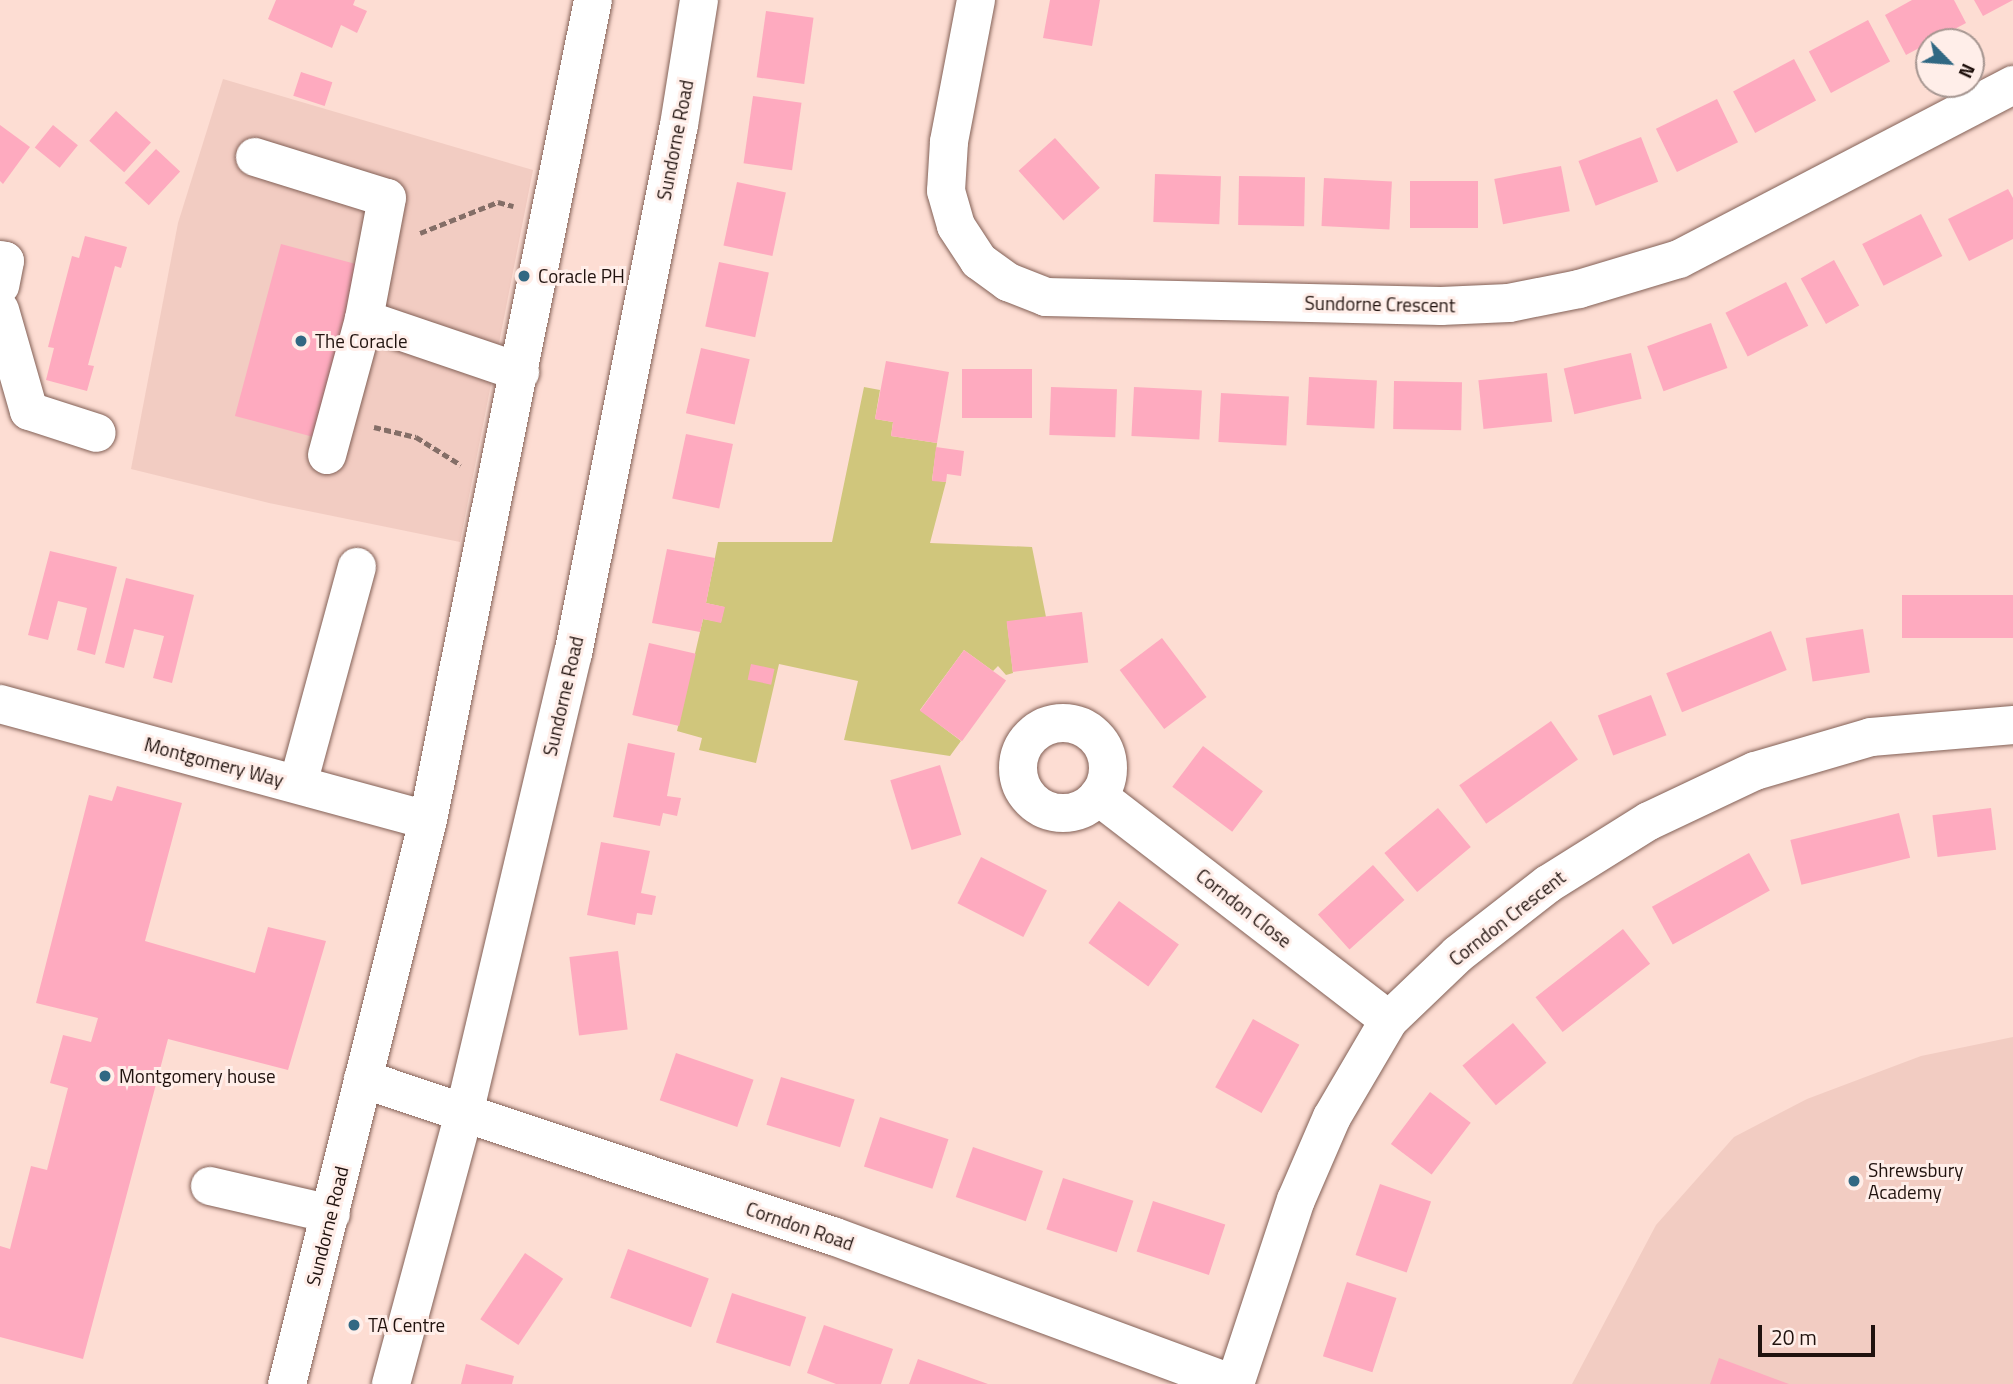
<!DOCTYPE html>
<html>
<head>
<meta charset="utf-8">
<style>
	body { margin:0 }
	#map { position:relative; width:2013px; height:1384px; overflow:hidden; background:#fdddd3; font-family:"Titillium Web",sans-serif }
	div>[style] { position:absolute }
	[style*='--x'] { left:calc(var(--x)*1px); top:calc(var(--y)*1px); width:calc(var(--w)*1px); rotate:calc(var(--a)*1deg) }
	.built>* { inset:0; background:#f2ccc2 }
	.green>* { inset:0; background:#d0c67c }
	.building>* { inset:0; background:#feaabf; transform-origin:0 0 }
	.path>* { height:4.5px; margin-top:-2.25px; transform-origin:0; background:repeating-linear-gradient(90deg,#846e67 0 7px,transparent 0 10.5px) }
	.roads { filter:drop-shadow(0 0 2px #836157) drop-shadow(0 0 2px #836157) }
	.minor>* { height:38px; margin:-19px; padding:0 19px; transform-origin:19px; border-radius:19px; background:#fff }
	.minor>.ring { margin:-19px; padding:0; box-sizing:content-box; background:none; border:38px solid #fff; border-radius:50% }
	.major>* { height:38px; margin:-19px; padding:0 19px; transform-origin:19px; border-radius:19px; background:#fff }
	.dots>* { width:19px; height:19px; translate:-50% -50%; box-sizing:border-box; border:4px solid #ffeee9; border-radius:50% }
	span { translate:-50% -50%; white-space:nowrap; text-align:center; line-height:1.15; -webkit-text-stroke:6px #ffeee9; paint-order:stroke }
	.street-label { font-size:19px; color:#20120e }
	.poi-label { font-size:19px; color:#20120e }
	.left { translate:0 -50%; text-align:left }
	.north { position:absolute; left:1915px; top:28px; width:70px; height:70px; box-sizing:border-box; background:#ffeee9; border:2px solid #a69691; border-radius:50%; rotate:115deg; font-size:19px; font-weight:700; line-height:28px; text-align:center; color:#20120e }
	.north::after { content:''; display:block; margin:auto; width:24px; height:32px; background:#316883; clip-path:polygon(50% 0,100% 100%,50% 72%,0 100%) }
	.scale { position:absolute; left:1758px; top:1325px; width:117px; height:32px; box-sizing:border-box; border:4px solid #20120e; border-top:0; padding-left:9px; font-size:21px; line-height:24px; white-space:nowrap; color:#20120e; -webkit-text-stroke:5px #ffeee9; paint-order:stroke }
</style>
</head>
<body>
<div id="map">
	<div class="built">
		<i style="clip-path:polygon(223px 79px,533px 170px,460px 542px,269px 503px,131px 469px,178px 223px)"></i>
		<i style="clip-path:polygon(2013px 1037px,2013px 1384px,1572px 1384px,1656px 1225px,1734px 1137px,1807px 1099px,1921px 1056px)"></i>
	</div>
	<div class="green">
		<i style="clip-path:polygon(864px 387px,880px 390px,875px 419px,893px 422px,891px 436px,937px 443px,932px 480px,946px 482px,930px 543px,1032px 547px,1046px 617px,1007px 622px,1013px 673px,1006px 675px,998px 666px,993px 671px,964px 650px,920px 710px,961px 741px,950px 756px,844px 740px,858px 681px,779px 664px,756px 763px,699px 750px,702px 738px,677px 731px,703px 619px,721px 622px,724px 607px,706px 603px,718px 542px,832px 542px)"></i>
	</div>
	<div class="building">
		<i style="clip-path:polygon(276px 0,355px 0,353px 5px,367px 11px,357px 33px,341px 25px,332px 48px,268px 19px)"></i>
		<i style="clip-path:polygon(1050px 0,1100px 0,1092px 46px,1043px 38px)"></i>
		<i style="clip-path:polygon(1912px 0,1954px 0,1966px 23px,1906px 55px,1885px 15px)"></i>
		<i style="clip-path:polygon(1974px 0,2013px 0,1983px 16px)"></i>
		<i style="left:766px;top:11px;width:48px;height:67px;rotate:8deg"></i>
		<i style="left:1868px;top:20px;width:47px;height:67px;rotate:62deg"></i>
		<i style="left:1794px;top:59px;width:47px;height:69px;rotate:62deg"></i>
		<i style="left:301px;top:72px;width:33px;height:25px;rotate:18deg"></i>
		<i style="left:753px;top:96px;width:49px;height:68px;rotate:8deg"></i>
		<i style="left:1717px;top:99px;width:48px;height:68px;rotate:64deg"></i>
		<i style="left:116px;top:111px;width:47px;height:40px;rotate:42deg"></i>
		<i style="clip-path:polygon(0 125px,30px 147px,3px 184px,0 181px)"></i>
		<i style="left:53px;top:125px;width:32px;height:29px;rotate:39deg"></i>
		<i style="left:1641px;top:137px;width:48px;height:67px;rotate:69deg"></i>
		<i style="left:1055px;top:138px;width:67px;height:49px;rotate:48deg"></i>
		<i style="left:156px;top:149px;width:33px;height:46px;rotate:43deg"></i>
		<i style="left:1561px;top:166px;width:46px;height:68px;rotate:79deg"></i>
		<i style="left:1155px;top:174px;width:66px;height:48px;rotate:2deg"></i>
		<i style="left:1239px;top:176px;width:66px;height:49px;rotate:1deg"></i>
		<i style="left:1324px;top:178px;width:68px;height:48px;rotate:3deg"></i>
		<i style="left:1410px;top:181px;width:68px;height:47px"></i>
		<i style="left:737px;top:182px;width:50px;height:65px;rotate:12deg"></i>
		<i style="clip-path:polygon(2008px 189px,2013px 198px,2013px 239px,1969px 261px,1948px 219px)"></i>
		<i style="left:1921px;top:214px;width:47px;height:66px;rotate:63deg"></i>
		<i style="clip-path:polygon(85px 236px,127px 247px,121px 268px,115px 266px,88px 365px,94px 366px,87px 391px,46px 380px,54px 348px,48px 347px,72px 256px,79px 258px)"></i>
		<i style="left:281px;top:244px;width:88px;height:178px;rotate:15deg"></i>
		<i style="left:1834px;top:260px;width:52px;height:38px;rotate:61deg"></i>
		<i style="left:719px;top:262px;width:51px;height:66px;rotate:12deg"></i>
		<i style="left:1786px;top:282px;width:49px;height:68px;rotate:63deg"></i>
		<i style="left:1711px;top:323px;width:48px;height:68px;rotate:70deg"></i>
		<i style="left:701px;top:348px;width:50px;height:67px;rotate:13deg"></i>
		<i style="left:1631px;top:353px;width:47px;height:69px;rotate:77deg"></i>
		<i style="clip-path:polygon(886px 361px,949px 372px,937px 443px,891px 436px,893px 422px,875px 419px)"></i>
		<i style="left:962px;top:369px;width:70px;height:49px"></i>
		<i style="left:1547px;top:373px;width:49px;height:69px;rotate:84deg"></i>
		<i style="left:1309px;top:377px;width:68px;height:48px;rotate:3deg"></i>
		<i style="left:1394px;top:381px;width:68px;height:48px;rotate:1deg"></i>
		<i style="left:1051px;top:387px;width:66px;height:48px;rotate:2deg"></i>
		<i style="left:1134px;top:387px;width:68px;height:49px;rotate:3deg"></i>
		<i style="left:1221px;top:393px;width:68px;height:49px;rotate:3deg"></i>
		<i style="left:686px;top:434px;width:48px;height:66px;rotate:12deg"></i>
		<i style="clip-path:polygon(936px 447px,964px 451px,961px 476px,947px 474px,946px 482px,932px 481px)"></i>
		<i style="clip-path:polygon(667px 549px,715px 558px,706px 603px,725px 607px,721px 623px,703px 619px,700px 632px,652px 623px)"></i>
		<i style="clip-path:polygon(50px 551px,117px 567px,95px 655px,77px 650px,87px 608px,58px 601px,48px 640px,28px 635px)"></i>
		<i style="clip-path:polygon(126px 578px,194px 595px,172px 683px,153px 678px,164px 636px,134px 629px,124px 668px,105px 663px)"></i>
		<i style="left:2013px;top:595px;width:43px;height:111px;rotate:90deg"></i>
		<i style="left:1082px;top:612px;width:51px;height:76px;rotate:83deg"></i>
		<i style="left:1863px;top:629px;width:44px;height:58px;rotate:81deg"></i>
		<i style="left:1771px;top:631px;width:42px;height:113px;rotate:68deg"></i>
		<i style="left:1162px;top:638px;width:74px;height:53px;rotate:53deg"></i>
		<i style="left:649px;top:643px;width:48px;height:74px;rotate:13deg"></i>
		<i style="left:964px;top:650px;width:52px;height:75px;rotate:36deg"></i>
		<i style="left:751px;top:664px;width:24px;height:16px;rotate:12deg"></i>
		<i style="left:1651px;top:695px;width:43px;height:57px;rotate:69deg"></i>
		<i style="left:1551px;top:721px;width:47px;height:112px;rotate:55deg"></i>
		<i style="clip-path:polygon(628px 743px,675px 753px,667px 796px,681px 798px,677px 816px,663px 813px,660px 826px,613px 817px)"></i>
		<i style="left:1203px;top:746px;width:75px;height:51px;rotate:37deg"></i>
		<i style="left:940px;top:765px;width:73px;height:52px;rotate:73deg"></i>
		<i style="clip-path:polygon(117px 786px,182px 803px,145px 941px,255px 973px,268px 927px,326px 941px,288px 1070px,168px 1039px,83px 1359px,0 1337px,0 1246px,10px 1249px,31px 1166px,47px 1170px,68px 1088px,50px 1083px,63px 1035px,91px 1042px,98px 1018px,36px 1003px,89px 795px,112px 801px)"></i>
		<i style="left:1438px;top:808px;width:51px;height:70px;rotate:50deg"></i>
		<i style="left:1991px;top:808px;width:42px;height:59px;rotate:83deg"></i>
		<i style="left:1899px;top:813px;width:46px;height:112px;rotate:76deg"></i>
		<i style="clip-path:polygon(601px 842px,650px 851px,641px 893px,656px 896px,652px 915px,637px 913px,635px 925px,587px 915px)"></i>
		<i style="left:1749px;top:853px;width:43px;height:111px;rotate:61deg"></i>
		<i style="left:981px;top:857px;width:74px;height:52px;rotate:27deg"></i>
		<i style="left:1373px;top:865px;width:47px;height:74px;rotate:48deg"></i>
		<i style="left:1119px;top:901px;width:74px;height:52px;rotate:36deg"></i>
		<i style="left:1623px;top:929px;width:44px;height:111px;rotate:52deg"></i>
		<i style="left:618px;top:951px;width:79px;height:49px;rotate:83deg"></i>
		<i style="left:1253px;top:1019px;width:53px;height:78px;rotate:29deg"></i>
		<i style="left:1513px;top:1023px;width:52px;height:66px;rotate:50deg"></i>
		<i style="left:676px;top:1053px;width:82px;height:50px;rotate:19deg"></i>
		<i style="left:781px;top:1077px;width:77px;height:50px;rotate:17deg"></i>
		<i style="left:1430px;top:1092px;width:51px;height:65px;rotate:37deg"></i>
		<i style="left:880px;top:1117px;width:72px;height:52px;rotate:18deg"></i>
		<i style="left:973px;top:1147px;width:74px;height:53px;rotate:19deg"></i>
		<i style="left:1063px;top:1178px;width:74px;height:54px;rotate:18deg"></i>
		<i style="left:1380px;top:1184px;width:54px;height:75px;rotate:19deg"></i>
		<i style="left:1153px;top:1201px;width:76px;height:53px;rotate:18deg"></i>
		<i style="left:628px;top:1249px;width:86px;height:52px;rotate:20deg"></i>
		<i style="left:525px;top:1253px;width:46px;height:80px;rotate:34deg"></i>
		<i style="left:1347px;top:1282px;width:52px;height:78px;rotate:18deg"></i>
		<i style="left:732px;top:1293px;width:78px;height:52px;rotate:18deg"></i>
		<i style="clip-path:polygon(824px 1325px,893px 1349px,881px 1384px,836px 1384px,807px 1373px)"></i>
		<i style="clip-path:polygon(1719px 1358px,1789px 1384px,1710px 1384px)"></i>
		<i style="clip-path:polygon(918px 1359px,988px 1384px,909px 1384px)"></i>
		<i style="clip-path:polygon(466px 1364px,514px 1376px,512px 1384px,461px 1384px)"></i>
	</div>
	<div class="path">
		<i style="--x:420;--y:233;--w:84;--a:-21.7"></i>
		<i style="--x:498;--y:202;--w:16;--a:15"></i>
		<i style="--x:374;--y:427;--w:43;--a:13.4"></i>
		<i style="--x:416;--y:437;--w:53;--a:31.9"></i>
	</div>
	<div class="roads">
		<div class="minor">
			<i style="--x:976;--y:0;--w:145;--a:100.8"></i>
			<i style="--x:949;--y:142;--w:49;--a:93.5"></i>
			<i style="--x:946;--y:191;--w:36;--a:74"></i>
			<i style="--x:956;--y:226;--w:42;--a:56.7"></i>
			<i style="--x:979;--y:261;--w:36;--a:36"></i>
			<i style="--x:1008;--y:282;--w:41;--a:21.5"></i>
			<i style="--x:1046;--y:297;--w:395;--a:1.3"></i>
			<i style="--x:1441;--y:306;--w:68;--a:-2.5"></i>
			<i style="--x:1509;--y:303;--w:71;--a:-11.3"></i>
			<i style="--x:1579;--y:289;--w:104;--a:-16.7"></i>
			<i style="--x:1679;--y:259;--w:377;--a:-27.5"></i>
			<i style="--x:255;--y:157;--w:138;--a:17.3"></i>
			<i style="--x:387;--y:198;--w:123;--a:100.8"></i>
			<i style="--x:364;--y:319;--w:141;--a:105.2"></i>
			<i style="--x:0;--y:260;--w:5;--a:11"></i>
			<i style="--x:5;--y:261;--w:25;--a:101"></i>
			<i style="--x:0;--y:310;--w:105;--a:74"></i>
			<i style="--x:29;--y:411;--w:71;--a:17.9"></i>
			<i style="--x:364;--y:319;--w:165;--a:18.8"></i>
			<i style="--x:0;--y:704;--w:443;--a:15.2"></i>
			<i class="ring" style="left:1018px;top:723px;width:52px;height:52px"></i>
			<i style="--x:298;--y:784;--w:225;--a:-74.8"></i>
			<i style="--x:1098;--y:796;--w:367;--a:37.6"></i>
			<i style="--x:363;--y:1079;--w:496;--a:18.5"></i>
			<i style="--x:833;--y:1236;--w:427;--a:20.3"></i>
			<i style="--x:210;--y:1186;--w:124;--a:13"></i>
			<i style="--x:391;--y:1384;--w:280;--a:-74.9"></i>
			<i style="--x:464;--y:1114;--w:473;--a:-76.7"></i>
			<i style="--x:573;--y:654;--w:540;--a:-78.67"></i>
			<i style="--x:679;--y:125;--w:127;--a:-80.9"></i>
			<i style="--x:1235;--y:1384;--w:194;--a:-71.7"></i>
			<i style="--x:1296;--y:1200;--w:90;--a:-66.6"></i>
			<i style="--x:1332;--y:1117;--w:113;--a:-59.6"></i>
			<i style="--x:1389;--y:1020;--w:95;--a:-43.7"></i>
			<i style="--x:1458;--y:954;--w:114;--a:-37.9"></i>
			<i style="--x:1548;--y:884;--w:119;--a:-32"></i>
			<i style="--x:1649;--y:821;--w:117;--a:-25.3"></i>
			<i style="--x:1755;--y:771;--w:121;--a:-16.3"></i>
			<i style="--x:1871;--y:737;--w:143;--a:-4.8"></i>
		</div>
		<div class="major">
			<i style="--x:287;--y:1384;--w:581;--a:-75.96"></i>
			<i style="--x:428;--y:820;--w:836;--a:-78.62"></i>
		</div>
	</div>
	<div class="dots">
		<i style="left:524px;top:276px;background:#316883"></i>
		<i style="left:301px;top:341px;background:#316883"></i>
		<i style="left:105px;top:1076px;background:#316883"></i>
		<i style="left:1854px;top:1181px;background:#316883"></i>
		<i style="left:354px;top:1325px;background:#316883"></i>
	</div>
	<div class="street-label">
		<span style="left:675px;top:140px;rotate:-79deg">Sundorne Road</span>
		<span style="left:1380px;top:304px;rotate:1deg">Sundorne Crescent</span>
		<span style="left:563px;top:696px;rotate:-77deg">Sundorne Road</span>
		<span style="left:214px;top:762px;rotate:15deg">Montgomery Way</span>
		<span style="left:1244px;top:908px;rotate:38deg">Corndon Close</span>
		<span style="left:1507px;top:918px;rotate:-38deg">Corndon Crescent</span>
		<span style="left:327px;top:1226px;rotate:-76deg">Sundorne Road</span>
		<span style="left:800px;top:1226px;rotate:19deg">Corndon Road</span>
	</div>
	<div class="poi-label">
		<span class="left" style="left:538px;top:276px">Coracle PH</span>
		<span class="left" style="left:315px;top:341px">The Coracle</span>
		<span class="left" style="left:119px;top:1076px">Montgomery house</span>
		<span class="left" style="left:1868px;top:1181px">Shrewsbury<br>Academy</span>
		<span class="left" style="left:368px;top:1325px">TA Centre</span>
	</div>
	<div class="north">N</div>
	<div class="scale">20 m</div>
</div>
</body>
</html>
